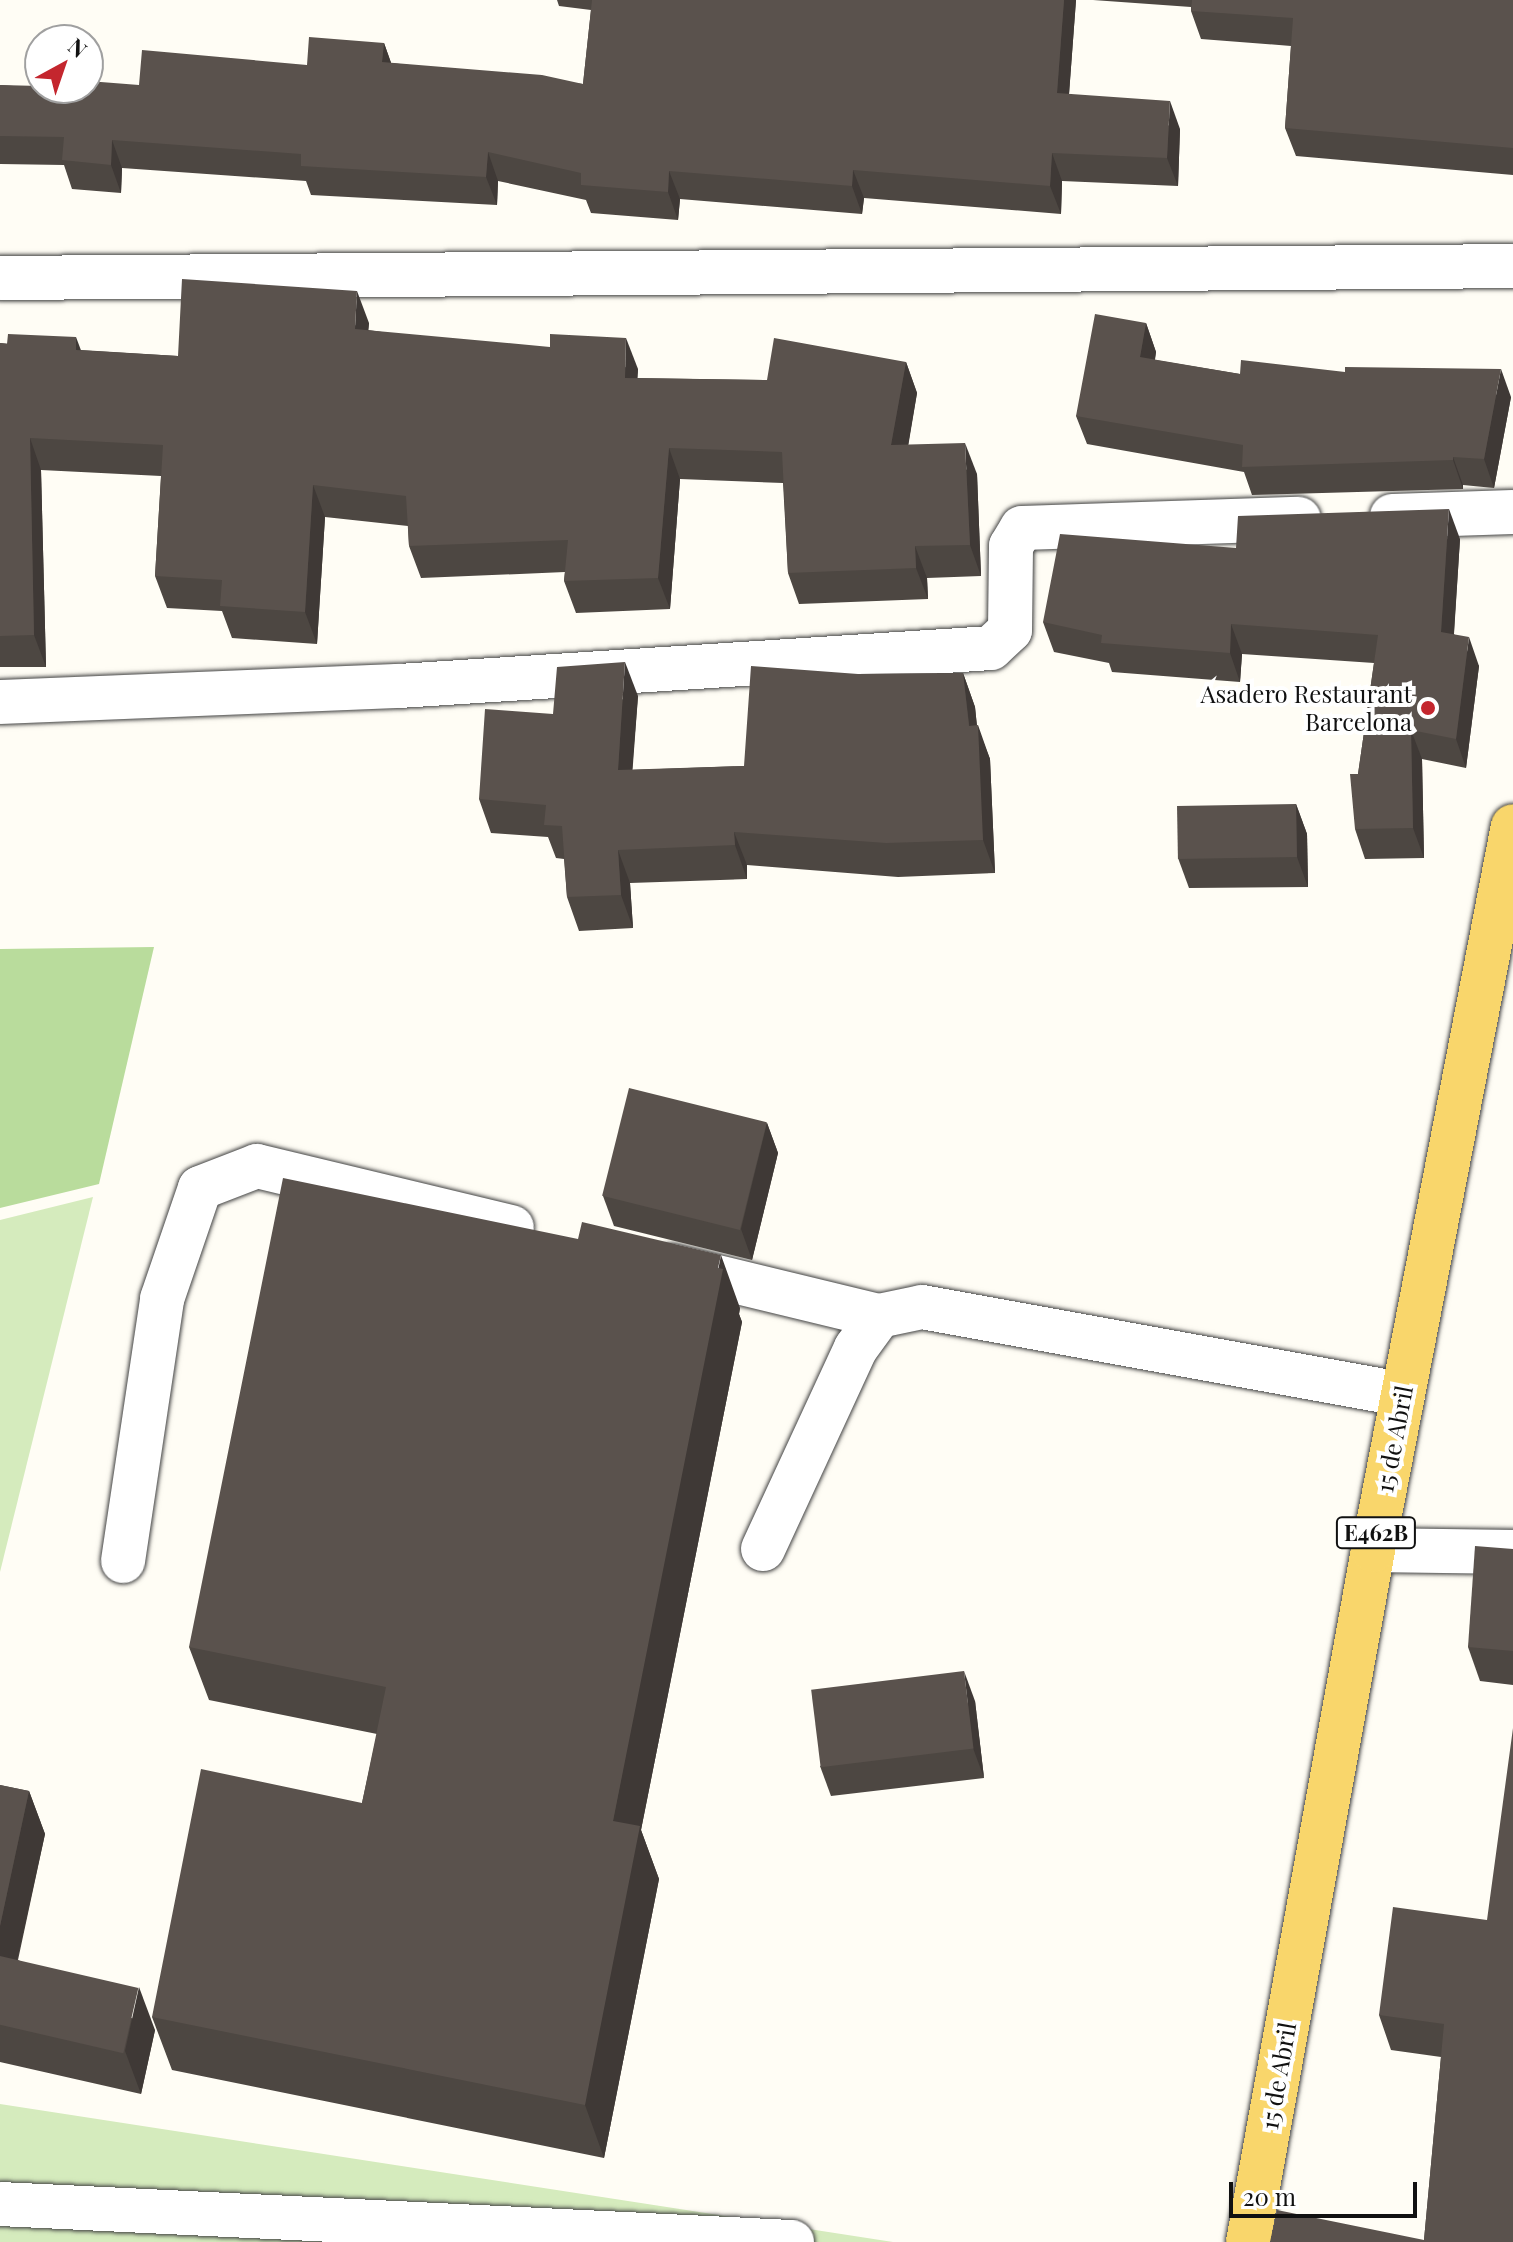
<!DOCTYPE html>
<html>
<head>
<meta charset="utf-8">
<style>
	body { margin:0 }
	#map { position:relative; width:1513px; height:2242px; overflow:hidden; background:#fffdf5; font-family:"Playfair Display",serif }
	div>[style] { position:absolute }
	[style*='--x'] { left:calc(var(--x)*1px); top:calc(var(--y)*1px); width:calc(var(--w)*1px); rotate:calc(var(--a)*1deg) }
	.green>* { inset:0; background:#d5ebbd }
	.forest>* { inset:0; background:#b9dc9c }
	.roads { filter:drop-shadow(0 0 2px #444) drop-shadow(0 0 2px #444) }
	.minor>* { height:44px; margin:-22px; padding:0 22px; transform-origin:22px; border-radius:22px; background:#fff }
	.major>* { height:44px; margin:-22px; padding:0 22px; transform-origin:22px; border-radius:22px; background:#f9d66b }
	.wall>* { inset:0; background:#4d4742 }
	.shaded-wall>* { inset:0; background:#3f3936 }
	.building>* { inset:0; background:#5a524d; transform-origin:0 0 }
	.dots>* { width:22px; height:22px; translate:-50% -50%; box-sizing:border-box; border:4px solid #fff; border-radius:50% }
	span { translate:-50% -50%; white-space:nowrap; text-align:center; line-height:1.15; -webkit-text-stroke:8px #fff; paint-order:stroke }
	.shield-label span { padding:2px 6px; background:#fff; border:2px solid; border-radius:6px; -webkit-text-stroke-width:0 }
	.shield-label { font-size:22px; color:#111; font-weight:700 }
	.poi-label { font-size:24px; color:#111 }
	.right { translate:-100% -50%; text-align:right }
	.street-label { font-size:24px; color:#111 }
	.north { position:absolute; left:24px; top:24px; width:80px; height:80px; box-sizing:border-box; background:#fff; border:2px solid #a0a0a0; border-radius:50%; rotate:40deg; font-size:22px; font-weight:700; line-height:32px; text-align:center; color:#111 }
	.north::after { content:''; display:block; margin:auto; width:28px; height:36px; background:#c4262e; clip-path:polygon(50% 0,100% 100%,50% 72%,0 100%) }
	.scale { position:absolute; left:1229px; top:2182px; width:188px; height:36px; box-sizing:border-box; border:4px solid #111; border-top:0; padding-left:10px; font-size:24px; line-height:28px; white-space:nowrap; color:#111; -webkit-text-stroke:6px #fff; paint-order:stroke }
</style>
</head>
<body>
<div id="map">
	<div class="green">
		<i style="clip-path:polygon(93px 1197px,0 1572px,0 1220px)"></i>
		<i style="clip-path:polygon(0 2104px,893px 2242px,0 2242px)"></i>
	</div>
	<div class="forest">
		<i style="clip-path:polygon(154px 947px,99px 1184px,0 1208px,0 949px)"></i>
	</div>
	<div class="roads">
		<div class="minor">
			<i style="--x:0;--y:278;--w:1513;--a:-0.45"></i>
			<i style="--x:1392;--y:516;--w:121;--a:-1.9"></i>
			<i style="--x:0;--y:702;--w:399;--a:-2.3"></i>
			<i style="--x:399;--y:686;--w:593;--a:-3.67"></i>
			<i style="--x:991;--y:648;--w:26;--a:-43"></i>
			<i style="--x:1010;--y:630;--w:84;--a:-89.3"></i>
			<i style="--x:1011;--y:546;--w:21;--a:-59"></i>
			<i style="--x:1022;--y:528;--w:277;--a:-1.9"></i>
			<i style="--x:672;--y:1266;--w:213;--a:13.6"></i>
			<i style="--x:763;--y:1549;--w:221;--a:-65.2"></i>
			<i style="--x:856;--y:1348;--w:39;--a:-54"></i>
			<i style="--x:879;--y:1316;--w:44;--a:-11.8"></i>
			<i style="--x:922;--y:1307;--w:489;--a:10.3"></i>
			<i style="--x:1373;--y:1550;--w:140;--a:0.8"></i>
			<i style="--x:123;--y:1561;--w:265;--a:-81.5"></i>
			<i style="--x:162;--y:1299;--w:117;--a:-71.1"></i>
			<i style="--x:200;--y:1188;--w:61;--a:-21.1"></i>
			<i style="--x:257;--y:1166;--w:262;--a:13.5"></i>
			<i style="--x:0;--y:2204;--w:793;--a:2.75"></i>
		</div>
		<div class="major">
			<i style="--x:1248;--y:2242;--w:703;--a:-79.76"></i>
			<i style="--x:1373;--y:1550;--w:737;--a:-79.06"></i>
		</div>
	</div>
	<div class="wall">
		<i style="clip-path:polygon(557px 0,1076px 0,1069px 94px,1180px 129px,1178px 186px,1062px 181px,1061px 214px,864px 198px,862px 214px,680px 199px,678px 220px,591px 213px,586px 200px,498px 181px,497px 205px,311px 195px,306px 181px,122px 168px,121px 193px,72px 189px,64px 165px,0 164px,0 85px,40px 88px,139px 85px,307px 65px,384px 43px,391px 63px,583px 84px,591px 10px,559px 6px)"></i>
		<i style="clip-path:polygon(1093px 0,1513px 0,1513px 175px,1296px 156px,1285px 128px,1291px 46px,1201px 39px,1191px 11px,1191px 7px)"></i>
		<i style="clip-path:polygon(369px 323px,368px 330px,638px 369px,637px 378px,767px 380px,906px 362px,917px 393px,908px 445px,977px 474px,981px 576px,927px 578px,928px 599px,799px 604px,788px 573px,783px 483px,680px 479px,670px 609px,576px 613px,564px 581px,565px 572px,421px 578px,409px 546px,408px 526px,325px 517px,317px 644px,232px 638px,222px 611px,167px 608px,155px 576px,161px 476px,41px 470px,46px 667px,0 667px,0 343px,81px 350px,178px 356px)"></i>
		<i style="clip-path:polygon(1146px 323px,1156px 352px,1155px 360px,1240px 374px,1511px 397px,1494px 488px,1463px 485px,1463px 489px,1252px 495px,1244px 472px,1087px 444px,1076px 416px)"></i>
		<i style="clip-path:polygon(1460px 539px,1454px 634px,1479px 666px,1466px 768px,1422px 759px,1424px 858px,1365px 859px,1355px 829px,1358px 774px,1374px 663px,1242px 654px,1240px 682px,1112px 672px,1109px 663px,1054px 652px,1043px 622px,1236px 548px)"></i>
		<i style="clip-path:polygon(963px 673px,975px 707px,977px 726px,990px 759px,995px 873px,898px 877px,747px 865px,747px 879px,630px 883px,633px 928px,579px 931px,567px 897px,564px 859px,556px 858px,548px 837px,491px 833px,479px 799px,553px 714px,638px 696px,632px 770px,744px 766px,858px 674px)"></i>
		<i style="clip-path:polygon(1296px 804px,1307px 834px,1308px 887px,1189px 888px,1178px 858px)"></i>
		<i style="clip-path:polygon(767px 1123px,778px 1153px,752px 1260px,614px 1226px,603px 1196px)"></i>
		<i style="clip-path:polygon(740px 1308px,739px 1314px,742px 1322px,641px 1830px,659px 1879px,604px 2158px,172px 2070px,152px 2017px,362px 1803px,377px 1734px,209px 1700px,189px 1647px)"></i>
		<i style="clip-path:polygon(1513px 1549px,1513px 1685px,1480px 1681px,1468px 1647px)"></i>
		<i style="clip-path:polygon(975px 1701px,984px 1778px,831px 1796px,820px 1766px)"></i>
		<i style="clip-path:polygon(0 1785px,29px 1791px,45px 1834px,18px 1960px,155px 2030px,141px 2094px,0 2062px)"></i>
		<i style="clip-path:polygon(1487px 1920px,1513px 2242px,1424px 2240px,1441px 2057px,1391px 2050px,1379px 2015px)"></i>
	</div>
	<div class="shaded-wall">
		<i style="clip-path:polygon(1064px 0,1076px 0,1067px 121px,1057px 93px)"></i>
		<i style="clip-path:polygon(384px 43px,394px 71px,382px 62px)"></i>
		<i style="clip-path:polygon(1170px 101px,1180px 129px,1178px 186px,1167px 158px)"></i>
		<i style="clip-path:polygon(112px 140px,122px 168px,121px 193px,111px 165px)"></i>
		<i style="clip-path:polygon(488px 152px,498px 181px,497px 205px,486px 177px)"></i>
		<i style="clip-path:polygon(1052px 153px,1062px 181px,1061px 214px,1050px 186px)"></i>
		<i style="clip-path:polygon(853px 170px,864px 198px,862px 214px,852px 186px)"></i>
		<i style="clip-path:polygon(669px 171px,680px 199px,678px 220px,668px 192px)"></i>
		<i style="clip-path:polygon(357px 291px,369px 323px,366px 361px,355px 329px)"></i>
		<i style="clip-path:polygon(1146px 323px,1156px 352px,1150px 386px,1140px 357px)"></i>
		<i style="clip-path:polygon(76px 337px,88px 369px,76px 350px)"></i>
		<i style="clip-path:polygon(626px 338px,638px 369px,636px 410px,625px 378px)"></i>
		<i style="clip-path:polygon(906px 362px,917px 393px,903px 477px,891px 445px)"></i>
		<i style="clip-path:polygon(1501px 369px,1511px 397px,1494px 488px,1484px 459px)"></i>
		<i style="clip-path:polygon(30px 438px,41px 470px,46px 667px,34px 635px)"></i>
		<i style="clip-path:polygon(965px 443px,977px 474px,981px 576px,970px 545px)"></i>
		<i style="clip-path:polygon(669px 448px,680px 479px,670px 609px,658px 578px)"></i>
		<i style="clip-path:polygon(1453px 457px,1463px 485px,1463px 489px,1453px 460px)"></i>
		<i style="clip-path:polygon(313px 485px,325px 517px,317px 644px,305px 612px)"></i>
		<i style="clip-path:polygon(1449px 509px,1460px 539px,1452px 661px,1441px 632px)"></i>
		<i style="clip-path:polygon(915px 546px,927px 578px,928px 599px,916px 568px)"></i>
		<i style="clip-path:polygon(1231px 624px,1242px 654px,1240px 682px,1230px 653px)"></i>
		<i style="clip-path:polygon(1469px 637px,1479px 666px,1466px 768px,1456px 739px)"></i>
		<i style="clip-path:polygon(625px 662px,638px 696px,630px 804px,618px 770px)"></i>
		<i style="clip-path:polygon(963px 673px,975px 707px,978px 737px,978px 725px,990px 759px,995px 873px,983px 840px)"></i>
		<i style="clip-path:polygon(1411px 730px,1422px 759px,1424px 858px,1413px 828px)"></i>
		<i style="clip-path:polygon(1296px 804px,1307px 834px,1308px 887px,1297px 857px)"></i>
		<i style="clip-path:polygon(734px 832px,747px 865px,747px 879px,735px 845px)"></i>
		<i style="clip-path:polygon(618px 850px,630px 883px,633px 928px,621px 895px)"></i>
		<i style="clip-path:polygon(767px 1123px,778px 1153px,752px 1260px,741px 1229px)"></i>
		<i style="clip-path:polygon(721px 1255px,740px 1308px,739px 1314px,742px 1322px,641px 1830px,659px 1879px,604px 2158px,585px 2105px,613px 1821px)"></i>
		<i style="clip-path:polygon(964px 1671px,975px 1701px,984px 1778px,973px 1748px)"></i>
		<i style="clip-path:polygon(29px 1791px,45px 1834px,9px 1997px,0 1972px,0 1926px)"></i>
		<i style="clip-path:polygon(139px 1987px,155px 2030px,141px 2094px,125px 2051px)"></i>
	</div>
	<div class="building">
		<i style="clip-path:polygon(592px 0,1064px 0,1057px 93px,1170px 101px,1167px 158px,1052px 153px,1050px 186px,853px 170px,852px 186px,669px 171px,668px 192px,581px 185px,581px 173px,488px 152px,486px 177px,301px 166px,301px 154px,112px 140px,111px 165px,62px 160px,64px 137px,0 136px,0 85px,40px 86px,40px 88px,88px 88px,88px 81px,139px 85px,142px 50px,307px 65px,309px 37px,384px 43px,382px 62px,542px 75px,583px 84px)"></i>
		<i style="clip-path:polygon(1192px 0,1513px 0,1513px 148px,1285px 128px,1293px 18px,1191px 11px)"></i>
		<i style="clip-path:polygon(182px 279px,357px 291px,355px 329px,550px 347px,550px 334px,626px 338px,625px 378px,767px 380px,774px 338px,906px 362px,891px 445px,965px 443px,970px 545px,915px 546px,916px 568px,788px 573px,782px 452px,669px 448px,658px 578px,564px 581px,568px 540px,409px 546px,406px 496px,313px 485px,305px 612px,220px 606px,222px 580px,155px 576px,163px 445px,30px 438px,34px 635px,0 636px,0 343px,7px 344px,8px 334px,76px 337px,76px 350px,178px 356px)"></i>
		<i style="clip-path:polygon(1095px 314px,1146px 323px,1140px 357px,1240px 374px,1241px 360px,1345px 372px,1345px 367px,1501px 369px,1484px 459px,1453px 457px,1453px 460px,1242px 467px,1243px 445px,1076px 416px)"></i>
		<i style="clip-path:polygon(1449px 509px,1441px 632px,1469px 637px,1456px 739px,1411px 730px,1413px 828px,1355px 829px,1350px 774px,1358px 774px,1378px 635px,1231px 624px,1230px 653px,1101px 643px,1102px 635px,1043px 622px,1060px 534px,1236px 548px,1238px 516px)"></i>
		<i style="clip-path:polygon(625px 662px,618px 770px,744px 766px,751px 666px,858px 674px,963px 673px,969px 726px,978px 725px,983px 840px,886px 843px,734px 832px,735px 845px,618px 850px,621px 895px,567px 897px,562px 826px,544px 825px,546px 805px,479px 799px,485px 709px,553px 714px,557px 667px)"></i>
		<i style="left:1296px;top:804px;width:53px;height:119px;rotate:89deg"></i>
		<i style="left:629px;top:1088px;width:142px;height:111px;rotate:14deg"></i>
		<i style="clip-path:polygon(283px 1178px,578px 1239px,582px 1222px,721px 1255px,718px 1268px,723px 1269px,613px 1821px,640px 1826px,585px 2105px,152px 2017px,201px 1769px,362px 1803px,386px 1687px,189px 1647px)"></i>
		<i style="clip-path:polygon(1475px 1546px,1513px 1549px,1513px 1651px,1468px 1647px)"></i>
		<i style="left:964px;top:1671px;width:78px;height:154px;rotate:83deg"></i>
		<i style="clip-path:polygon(1513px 1728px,1513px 2242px,1270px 2242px,1277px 2210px,1424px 2240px,1444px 2024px,1379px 2015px,1393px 1907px,1487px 1920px)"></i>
		<i style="clip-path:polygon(0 1785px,29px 1791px,0 1926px)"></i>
		<i style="left:0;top:1956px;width:142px;height:67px;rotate:13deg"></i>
	</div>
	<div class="dots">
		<i style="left:1428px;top:708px;background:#c4262e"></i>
	</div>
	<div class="shield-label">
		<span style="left:1376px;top:1533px">E462B</span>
	</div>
	<div class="poi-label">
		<span class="right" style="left:1412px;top:708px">Asadero Restaurant<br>Barcelona</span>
	</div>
	<div class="street-label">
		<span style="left:1394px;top:1439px;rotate:-79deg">15 de Abril</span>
		<span style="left:1278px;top:2076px;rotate:-80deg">15 de Abril</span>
	</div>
	<div class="north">N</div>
	<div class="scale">20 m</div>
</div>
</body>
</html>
